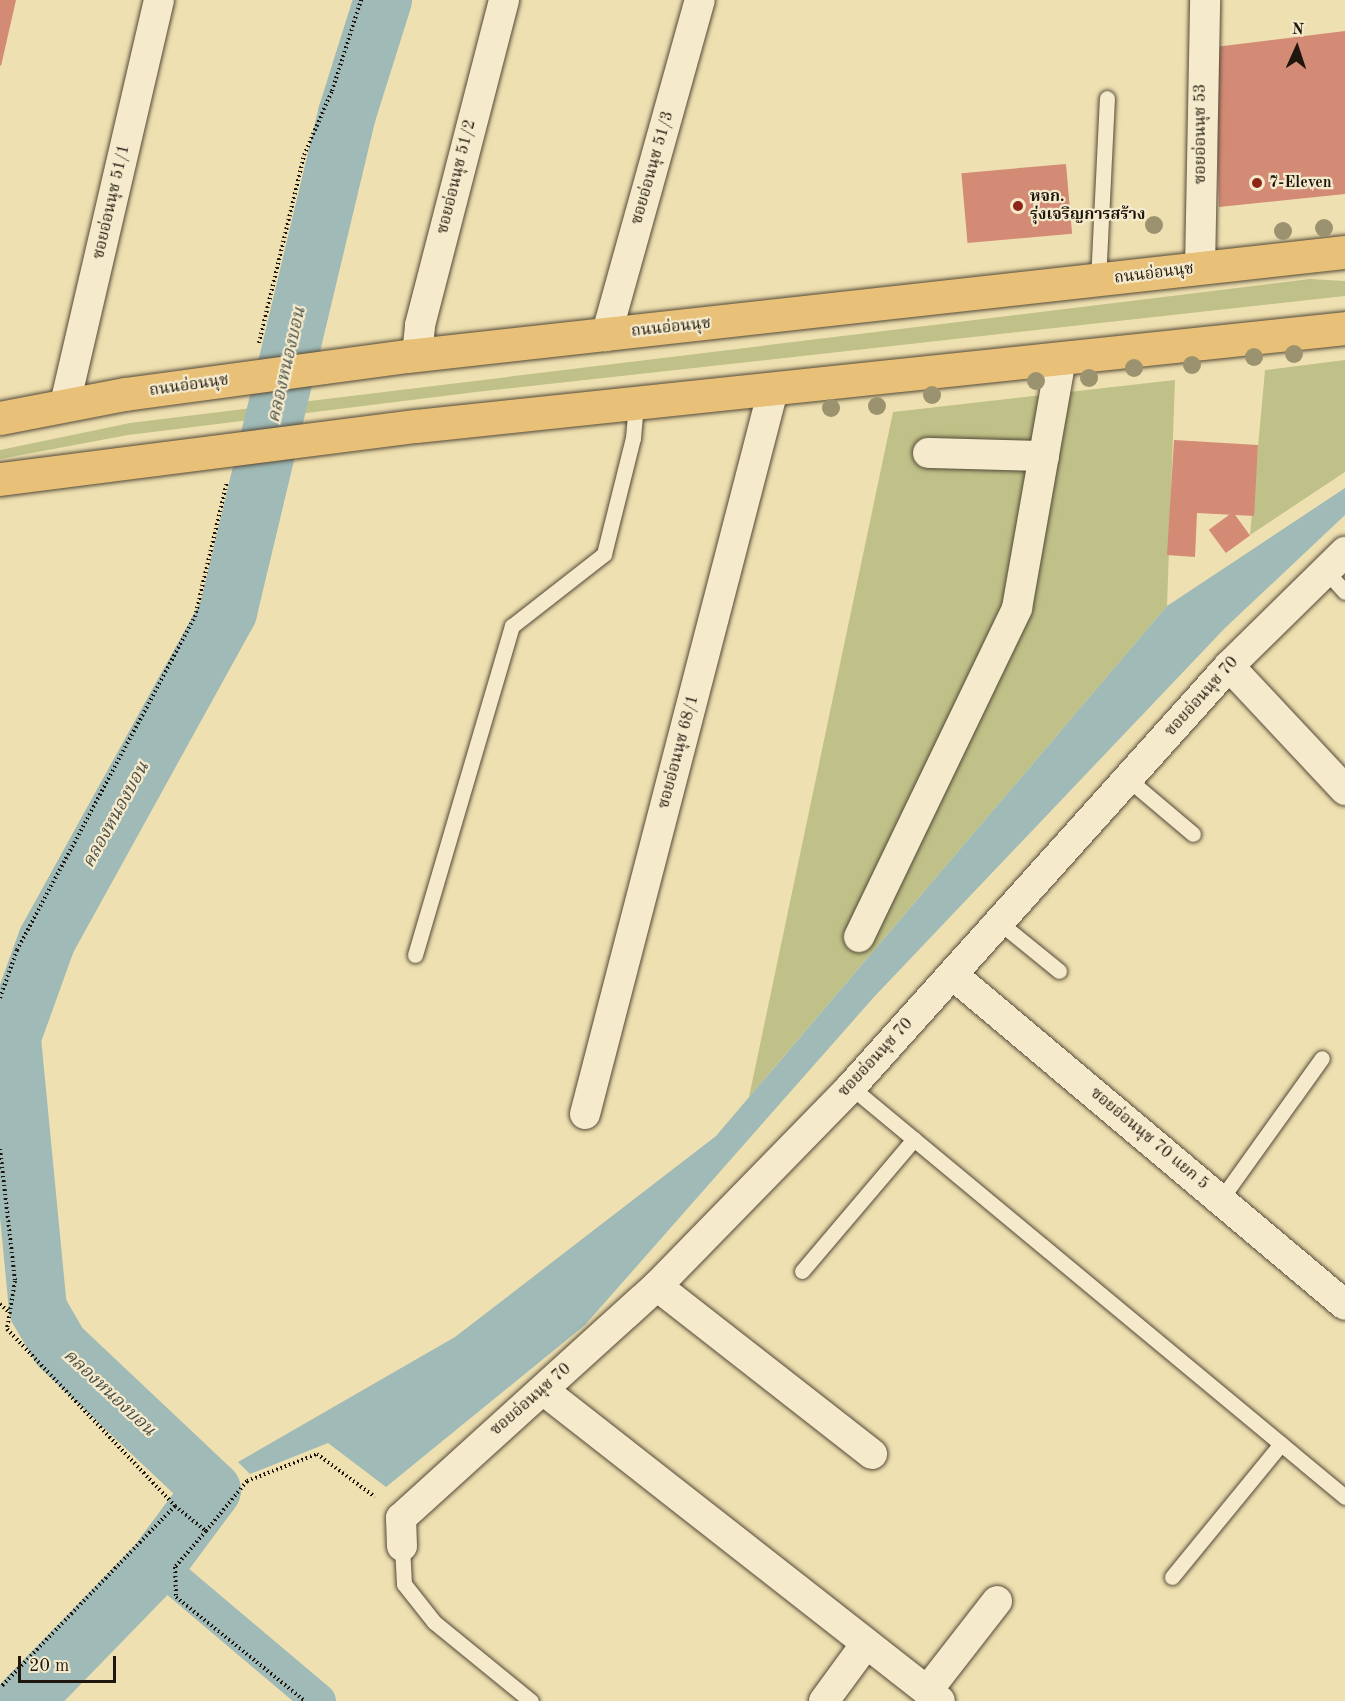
<!DOCTYPE html>
<html>
<head>
<meta charset="utf-8">
<style>
	body { margin:0 }
	#map { position:relative; width:1345px; height:1701px; overflow:hidden; background:#efe0b1; font-family:"Old Standard TT","Noto Serif Thai",serif }
	div>[style] { position:absolute }
	[style*='--x'] { left:calc(var(--x)*1px); top:calc(var(--y)*1px); width:calc(var(--w)*1px); rotate:calc(var(--a)*1deg) }
	.green>* { inset:0; background:#bfc188 }
	.water>* { inset:0; background:#9fbab7 }
	.canal>* { height:34px; margin:-17px; padding:0 17px; transform-origin:17px; border-radius:17px; background:#9fbab7 }
	.river>* { height:58px; margin:-29px; padding:0 29px; transform-origin:29px; border-radius:29px; background:#9fbab7 }
	.building>* { inset:0; background:#d38b76; transform-origin:0 0 }
	.path>* { height:4px; margin-top:-2px; transform-origin:0; background:repeating-linear-gradient(90deg,#1f170e 0 1.5px,transparent 0 4.5px) }
	.roads { filter:drop-shadow(0 0 2px #534937) drop-shadow(0 0 2px #534937) }
	.service>* { height:15px; margin:-7.5px; padding:0 7.5px; transform-origin:7.5px; border-radius:7.5px; background:#f5ebcc }
	.minor>* { height:30px; margin:-15px; padding:0 15px; transform-origin:15px; border-radius:15px; background:#f5ebcc }
	.primary>* { height:33px; margin:-16.5px; padding:0 16.5px; transform-origin:16.5px; border-radius:16.5px; background:#e8c078 }
	.trees>* { width:18px; height:18px; margin:-9px; border-radius:50%; background:#9b926f }
	.dots>* { width:16px; height:16px; translate:-50% -50%; box-sizing:border-box; border:3px solid #f5ebcc; border-radius:50% }
	span { translate:-50% -50%; white-space:nowrap; text-align:center; line-height:1.15; -webkit-text-stroke:4.5px #f5ebcc; paint-order:stroke }
	.street-label { font-size:16px; color:#1f170e }
	.poi-label { font-size:16px; color:#1f170e; font-weight:700 }
	.left { translate:0 -50%; text-align:left }
	.water-label { font-size:18px; color:#4c5049; font-style:italic }
	.north { position:absolute; left:1267px; top:18px; width:60px; height:60px; -webkit-text-stroke:4px #f5ebcc; paint-order:stroke; rotate:3deg; font-size:16px; font-weight:700; line-height:24px; text-align:center; color:#1f170e }
	.north::after { content:''; display:block; margin:auto; width:21px; height:27px; background:#1f170e; clip-path:polygon(50% 0,100% 100%,50% 72%,0 100%) }
	.scale { position:absolute; left:18px; top:1656px; width:98px; height:27px; box-sizing:border-box; border:3px solid #1f170e; border-top:0; padding-left:8px; font-size:18px; line-height:21px; white-space:nowrap; color:#1f170e; -webkit-text-stroke:4px #f5ebcc; paint-order:stroke }
</style>
</head>
<body>
<div id="map">
	<div class="green">
		<i style="clip-path:polygon(1310px 279px,1345px 281px,1345px 296px,476px 392px,128px 435px,0 459px,0 450px,130px 423px)"></i>
		<i style="clip-path:polygon(1345px 360px,1345px 472px,1250px 535px,1265px 370px)"></i>
		<i style="clip-path:polygon(1175px 380px,1167px 606px,749px 1097px,893px 412px)"></i>
	</div>
	<div class="water">
		<i style="clip-path:polygon(1345px 488px,1345px 515px,1225px 628px,874px 997px,585px 1325px,386px 1487px,328px 1443px,250px 1474px,238px 1462px,455px 1337px,716px 1136px,1167px 606px)"></i>
	</div>
	<div class="canal">
		<i style="--x:157;--y:1564;--w:212;--a:40.2"></i>
	</div>
	<div class="river">
		<i style="--x:24;--y:1701;--w:191;--a:-45.8"></i>
		<i style="--x:157;--y:1564;--w:92;--a:-53.4"></i>
		<i style="--x:212;--y:1490;--w:209;--a:-136.7"></i>
		<i style="--x:60;--y:1347;--w:44;--a:-120.1"></i>
		<i style="--x:38;--y:1309;--w:273;--a:-95.5"></i>
		<i style="--x:12;--y:1037;--w:103;--a:-70.2"></i>
		<i style="--x:47;--y:940;--w:375;--a:-61.1"></i>
		<i style="--x:228;--y:612;--w:512;--a:-76.56"></i>
		<i style="--x:347;--y:114;--w:120;--a:-72.5"></i>
	</div>
	<div class="building">
		<i style="clip-path:polygon(0 0,16px 0,1px 66px,0 65px)"></i>
		<i style="clip-path:polygon(1345px 31px,1345px 194px,1219px 207px,1215px 47px)"></i>
		<i style="left:1066px;top:164px;width:70px;height:105px;rotate:85deg"></i>
		<i style="clip-path:polygon(1174px 440px,1258px 445px,1254px 516px,1197px 513px,1195px 557px,1167px 555px)"></i>
		<i style="left:1233px;top:512px;width:29px;height:30px;rotate:54deg"></i>
	</div>
	<div class="path">
		<i style="--x:259;--y:343;--w:193;--a:-76.5"></i>
		<i style="--x:304;--y:155;--w:70;--a:-66.4"></i>
		<i style="--x:332;--y:91;--w:96;--a:-72.3"></i>
		<i style="--x:0;--y:998;--w:51;--a:-70.5"></i>
		<i style="--x:17;--y:950;--w:378;--a:-61.9"></i>
		<i style="--x:195;--y:617;--w:139;--a:-76.7"></i>
		<i style="--x:0;--y:1149;--w:133;--a:83.5"></i>
		<i style="--x:15;--y:1281;--w:49;--a:99.5"></i>
		<i style="--x:7;--y:1329;--w:244;--a:46.5"></i>
		<i style="--x:175;--y:1506;--w:252;--a:133.9"></i>
		<i style="--x:0;--y:1304;--w:13;--a:42"></i>
		<i style="--x:175;--y:1506;--w:40;--a:39"></i>
		<i style="--x:206;--y:1531;--w:65;--a:-50.6"></i>
		<i style="--x:247;--y:1481;--w:75;--a:-21.1"></i>
		<i style="--x:317;--y:1454;--w:72;--a:36.6"></i>
		<i style="--x:206;--y:1531;--w:48;--a:130.7"></i>
		<i style="--x:175;--y:1567;--w:30;--a:88"></i>
		<i style="--x:176;--y:1597;--w:166;--a:38.9"></i>
	</div>
	<div class="roads">
		<div class="service">
			<i style="--x:1098;--y:281;--w:183;--a:-87.2"></i>
			<i style="--x:1326;--y:571;--w:28;--a:48"></i>
			<i style="--x:1128;--y:779;--w:85;--a:40.2"></i>
			<i style="--x:1000;--y:923;--w:76;--a:39.1"></i>
			<i style="--x:415;--y:955;--w:343;--a:-73.6"></i>
			<i style="--x:512;--y:626;--w:117;--a:-38"></i>
			<i style="--x:604;--y:554;--w:120;--a:-76"></i>
			<i style="--x:633;--y:438;--w:34;--a:-85"></i>
			<i style="--x:851;--y:1087;--w:642;--a:39.69"></i>
			<i style="--x:1221;--y:1199;--w:173;--a:-54.4"></i>
			<i style="--x:802;--y:1271;--w:173;--a:-49.7"></i>
			<i style="--x:402;--y:1546;--w:38;--a:87"></i>
			<i style="--x:404;--y:1584;--w:48;--a:51.7"></i>
			<i style="--x:434;--y:1622;--w:125;--a:39.2"></i>
			<i style="--x:1172;--y:1577;--w:172;--a:-50.7"></i>
		</div>
		<div class="minor">
			<i style="--x:1200;--y:269;--w:269;--a:-88.9"></i>
			<i style="--x:606;--y:336;--w:349;--a:-74.4"></i>
			<i style="--x:417;--y:355;--w:30;--a:-84"></i>
			<i style="--x:420;--y:325;--w:336;--a:-75.5"></i>
			<i style="--x:65;--y:404;--w:415;--a:-76.9"></i>
			<i style="--x:928;--y:453;--w:116;--a:1.5"></i>
			<i style="--x:1229;--y:666;--w:170;--a:46.9"></i>
			<i style="--x:859;--y:937;--w:365;--a:-64.3"></i>
			<i style="--x:1017;--y:608;--w:253;--a:-80"></i>
			<i style="--x:953;--y:975;--w:512;--a:40.09"></i>
			<i style="--x:585;--y:1114;--w:748;--a:-75.44"></i>
			<i style="--x:657;--y:1286;--w:273;--a:38"></i>
			<i style="--x:543;--y:1390;--w:504;--a:38.07"></i>
			<i style="--x:402;--y:1546;--w:28;--a:-92"></i>
			<i style="--x:401;--y:1518;--w:345;--a:-42.2"></i>
			<i style="--x:657;--y:1286;--w:278;--a:-45.7"></i>
			<i style="--x:851;--y:1087;--w:566;--a:-48.08"></i>
			<i style="--x:1229;--y:666;--w:163;--a:-44.5"></i>
			<i style="--x:927;--y:1691;--w:114;--a:-52.1"></i>
			<i style="--x:824;--y:1701;--w:69;--a:-53.8"></i>
		</div>
		<div class="primary">
			<i style="--x:0;--y:418;--w:127;--a:-10.9"></i>
			<i style="--x:125;--y:394;--w:285;--a:-7.7"></i>
			<i style="--x:407;--y:356;--w:944;--a:-6.33"></i>
			<i style="--x:0;--y:479;--w:419;--a:-7.3"></i>
			<i style="--x:416;--y:426;--w:934;--a:-6.02"></i>
		</div>
	</div>
	<div class="trees">
		<i style="left:1154px;top:225px"></i>
		<i style="left:1324px;top:228px"></i>
		<i style="left:1283px;top:231px"></i>
		<i style="left:1294px;top:354px"></i>
		<i style="left:1254px;top:357px"></i>
		<i style="left:1192px;top:365px"></i>
		<i style="left:1134px;top:368px"></i>
		<i style="left:1089px;top:378px"></i>
		<i style="left:1036px;top:381px"></i>
		<i style="left:932px;top:395px"></i>
		<i style="left:877px;top:406px"></i>
		<i style="left:831px;top:408px"></i>
	</div>
	<div class="dots">
		<i style="left:1257px;top:183px;background:#8f2418"></i>
		<i style="left:1018px;top:206px;background:#8f2418"></i>
	</div>
	<div class="street-label">
		<span style="left:1201px;top:134px;rotate:-90deg">ซอยอ่อนนุช 53</span>
		<span style="left:653px;top:168px;rotate:-74deg">ซอยอ่อนนุช 51/3</span>
		<span style="left:457px;top:177px;rotate:-76deg">ซอยอ่อนนุช 51/2</span>
		<span style="left:112px;top:202px;rotate:-77deg">ซอยอ่อนนุช 51/1</span>
		<span style="left:1154px;top:274px;rotate:-7deg">ถนนอ่อนนุช</span>
		<span style="left:671px;top:328px;rotate:-6deg">ถนนอ่อนนุช</span>
		<span style="left:189px;top:386px;rotate:-8deg">ถนนอ่อนนุช</span>
		<span style="left:1202px;top:697px;rotate:-48deg">ซอยอ่อนนุช 70</span>
		<span style="left:679px;top:752px;rotate:-75deg">ซอยอ่อนนุช 68/1</span>
		<span style="left:876px;top:1058px;rotate:-47deg">ซอยอ่อนนุช 70</span>
		<span style="left:1149px;top:1139px;rotate:40deg">ซอยอ่อนนุช 70 แยก 5</span>
		<span style="left:531px;top:1400px;rotate:-41deg">ซอยอ่อนนุช 70</span>
	</div>
	<div class="poi-label">
		<span class="left" style="left:1269px;top:183px">7-Eleven</span>
		<span class="left" style="left:1030px;top:206px">หจก.<br>รุ่งเจริญการสร้าง</span>
	</div>
	<div class="water-label">
		<span style="left:287px;top:365px;rotate:-77deg">คลองหนองบอน</span>
		<span style="left:116px;top:815px;rotate:-61deg">คลองหนองบอน</span>
		<span style="left:109px;top:1393px;rotate:43deg">คลองหนองบอน</span>
	</div>
	<div class="north">N</div>
	<div class="scale">20 m</div>
</div>
</body>
</html>
